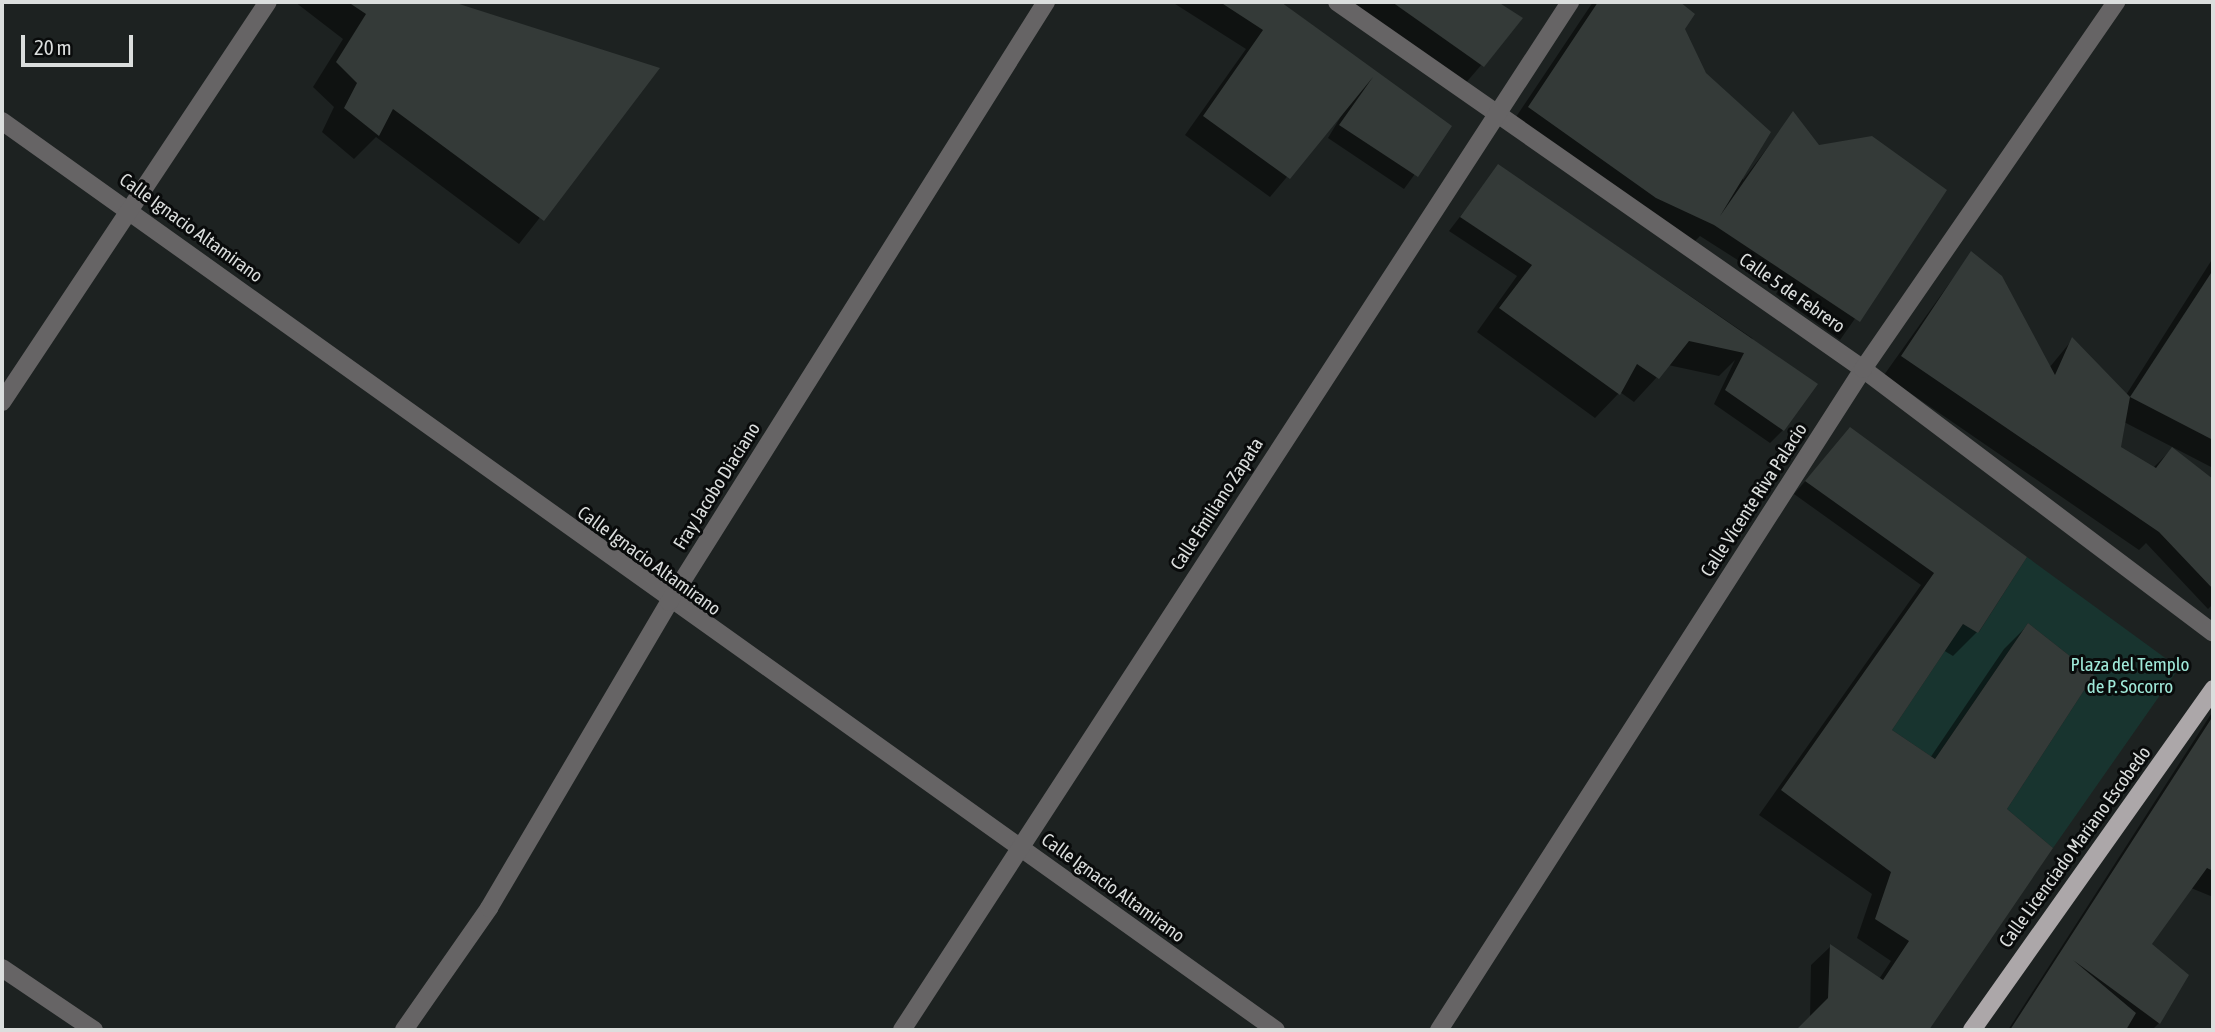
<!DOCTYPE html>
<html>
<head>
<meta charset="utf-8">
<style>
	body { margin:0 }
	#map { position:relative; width:2215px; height:1032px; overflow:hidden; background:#1d2221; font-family:"Asap Condensed",sans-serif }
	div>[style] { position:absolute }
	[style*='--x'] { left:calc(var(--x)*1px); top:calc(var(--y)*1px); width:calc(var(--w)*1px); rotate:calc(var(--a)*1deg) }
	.green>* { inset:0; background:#18342f }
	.shadow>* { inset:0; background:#0007 }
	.building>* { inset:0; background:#343a38 }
	.minor>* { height:18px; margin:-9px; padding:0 9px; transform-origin:9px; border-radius:9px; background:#666465 }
	.major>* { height:18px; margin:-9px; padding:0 9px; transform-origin:9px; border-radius:9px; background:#aca7a9 }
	span { translate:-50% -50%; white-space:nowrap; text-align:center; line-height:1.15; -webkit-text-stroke:6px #090b0b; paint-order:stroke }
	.street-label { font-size:19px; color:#dbdedd }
	.park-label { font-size:19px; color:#9fe9d9 }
	.frame { position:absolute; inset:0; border:4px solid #dbdedd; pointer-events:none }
	.scale { position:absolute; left:21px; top:35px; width:112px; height:32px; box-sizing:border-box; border:4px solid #dbdedd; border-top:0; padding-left:9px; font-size:21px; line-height:24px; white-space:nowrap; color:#dbdedd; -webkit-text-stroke:5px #090b0b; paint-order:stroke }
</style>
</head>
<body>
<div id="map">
	<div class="green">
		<i style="clip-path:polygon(2027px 557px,2179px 668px,2053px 848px,2007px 809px,2094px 675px,2028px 623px,1935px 759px,1892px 730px,1963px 624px,1979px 632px)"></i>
	</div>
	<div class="shadow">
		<i style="clip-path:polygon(295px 2px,447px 2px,657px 69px,519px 244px,376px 137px,354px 159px,322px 132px,334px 107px,313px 87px,343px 39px)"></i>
		<i style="clip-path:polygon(1172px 2px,1281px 2px,1449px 127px,1404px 189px,1328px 138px,1349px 103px,1270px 197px,1185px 135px,1246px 49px)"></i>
		<i style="clip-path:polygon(1349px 2px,1495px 2px,1521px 19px,1464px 85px)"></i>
		<i style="clip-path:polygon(1593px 2px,1677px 2px,1693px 15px,1683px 29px,1743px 180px,1793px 114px,1818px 147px,1945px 190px,1840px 340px,1776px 294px,1780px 287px,1700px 236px,1694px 242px,1510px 126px)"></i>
		<i style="clip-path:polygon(1499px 166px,1752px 338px,1783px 430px,1770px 443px,1714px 404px,1735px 360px,1719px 376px,1668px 365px,1634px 402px,1620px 392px,1595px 418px,1477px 332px,1517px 276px,1449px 231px)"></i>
		<i style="clip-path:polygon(1971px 253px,2049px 368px,2072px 340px,2126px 395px,2213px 258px,2213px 468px,2124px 422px,2119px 448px,2153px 468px,2172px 449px,2213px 481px,2213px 604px,2208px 609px,2146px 543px,2139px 550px,1884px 375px)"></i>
		<i style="clip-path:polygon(1850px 430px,1977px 632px,1953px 656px,1943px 650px,1890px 731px,1930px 758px,2004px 649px,2028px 625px,2004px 809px,2050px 848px,1928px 1030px,1798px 1030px,1810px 1018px,1811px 965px,1830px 947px,1879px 979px,1891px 961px,1857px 938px,1872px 894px,1759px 815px,1921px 585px,1794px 494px)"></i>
		<i style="clip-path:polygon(2213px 711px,2213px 897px,2191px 888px,2150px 944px,2187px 975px,2159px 1023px,2152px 1030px,2008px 1030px)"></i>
	</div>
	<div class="building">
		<i style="clip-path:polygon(348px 2px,453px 2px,660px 68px,544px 221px,393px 109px,379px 136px,344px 108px,357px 83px,336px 62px,366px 14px)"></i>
		<i style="clip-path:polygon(1220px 2px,1281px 2px,1452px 126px,1418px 177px,1339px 125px,1373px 77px,1290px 179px,1203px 116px,1263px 30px)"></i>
		<i style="clip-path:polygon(1392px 2px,1498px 2px,1523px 18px,1484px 67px)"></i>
		<i style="clip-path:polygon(1598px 2px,1680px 2px,1695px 14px,1685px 29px,1706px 73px,1771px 132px,1720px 216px,1793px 111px,1819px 145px,1872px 136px,1947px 190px,1860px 322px,1714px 225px,1656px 198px,1528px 107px)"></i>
		<i style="clip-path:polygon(1498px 164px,1818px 384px,1784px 431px,1725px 390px,1744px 353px,1689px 341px,1659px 379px,1637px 364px,1620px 395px,1499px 308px,1532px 265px,1460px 217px)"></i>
		<i style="clip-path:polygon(1971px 251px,2002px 276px,2055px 375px,2072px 337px,2130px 397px,2121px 447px,2156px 468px,2172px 447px,2213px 479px,2213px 589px,2159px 532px,1901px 356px)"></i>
		<i style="clip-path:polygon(2213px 270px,2213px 440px,2130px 397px)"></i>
		<i style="clip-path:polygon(1850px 427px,2027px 557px,1978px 633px,1963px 624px,1892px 730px,1935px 759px,2028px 623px,2094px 675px,2007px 809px,2053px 848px,1929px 1030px,1796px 1030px,1828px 998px,1830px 944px,1883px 980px,1909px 941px,1875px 919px,1891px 872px,1781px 790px,1934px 573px,1805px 481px)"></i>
		<i style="clip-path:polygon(2213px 716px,2213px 871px,2207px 868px,2152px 944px,2189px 975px,2160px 1024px,2073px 960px,2136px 1013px,2126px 1030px,2010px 1030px)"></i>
	</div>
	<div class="minor">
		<i style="--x:1337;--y:2;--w:641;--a:34.9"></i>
		<i style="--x:1863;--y:369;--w:438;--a:37"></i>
		<i style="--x:2;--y:121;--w:1565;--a:35.51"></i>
		<i style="--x:2;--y:402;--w:480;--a:-56.4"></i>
		<i style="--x:2;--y:968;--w:111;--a:34"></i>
		<i style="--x:404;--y:1030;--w:149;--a:-55.1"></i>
		<i style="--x:489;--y:908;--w:355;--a:-59.5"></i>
		<i style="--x:669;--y:602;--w:709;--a:-57.86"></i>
		<i style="--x:902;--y:1030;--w:1226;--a:-56.98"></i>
		<i style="--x:1439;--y:1030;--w:785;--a:-57.32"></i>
		<i style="--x:1863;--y:369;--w:446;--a:-55.4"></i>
	</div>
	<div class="major">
		<i style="--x:1972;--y:1030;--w:418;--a:-54.7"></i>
	</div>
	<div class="street-label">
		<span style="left:191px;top:228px;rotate:36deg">Calle Ignacio Altamirano</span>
		<span style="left:1792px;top:293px;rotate:35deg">Calle 5 de Febrero</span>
		<span style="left:717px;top:486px;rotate:-58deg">Fray Jacobo Diaciano</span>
		<span style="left:1754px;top:500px;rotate:-57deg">Calle Vicente Riva Palacio</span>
		<span style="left:1217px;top:504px;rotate:-57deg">Calle Emiliano Zapata</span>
		<span style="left:649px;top:561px;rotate:36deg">Calle Ignacio Altamirano</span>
		<span style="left:2075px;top:847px;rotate:-54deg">Calle Licenciado Mariano Escobedo</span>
		<span style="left:1113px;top:888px;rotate:36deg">Calle Ignacio Altamirano</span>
	</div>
	<div class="park-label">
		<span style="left:2130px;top:676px">Plaza del Templo<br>de P. Socorro</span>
	</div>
	<div class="frame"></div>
	<div class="scale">20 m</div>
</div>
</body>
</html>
